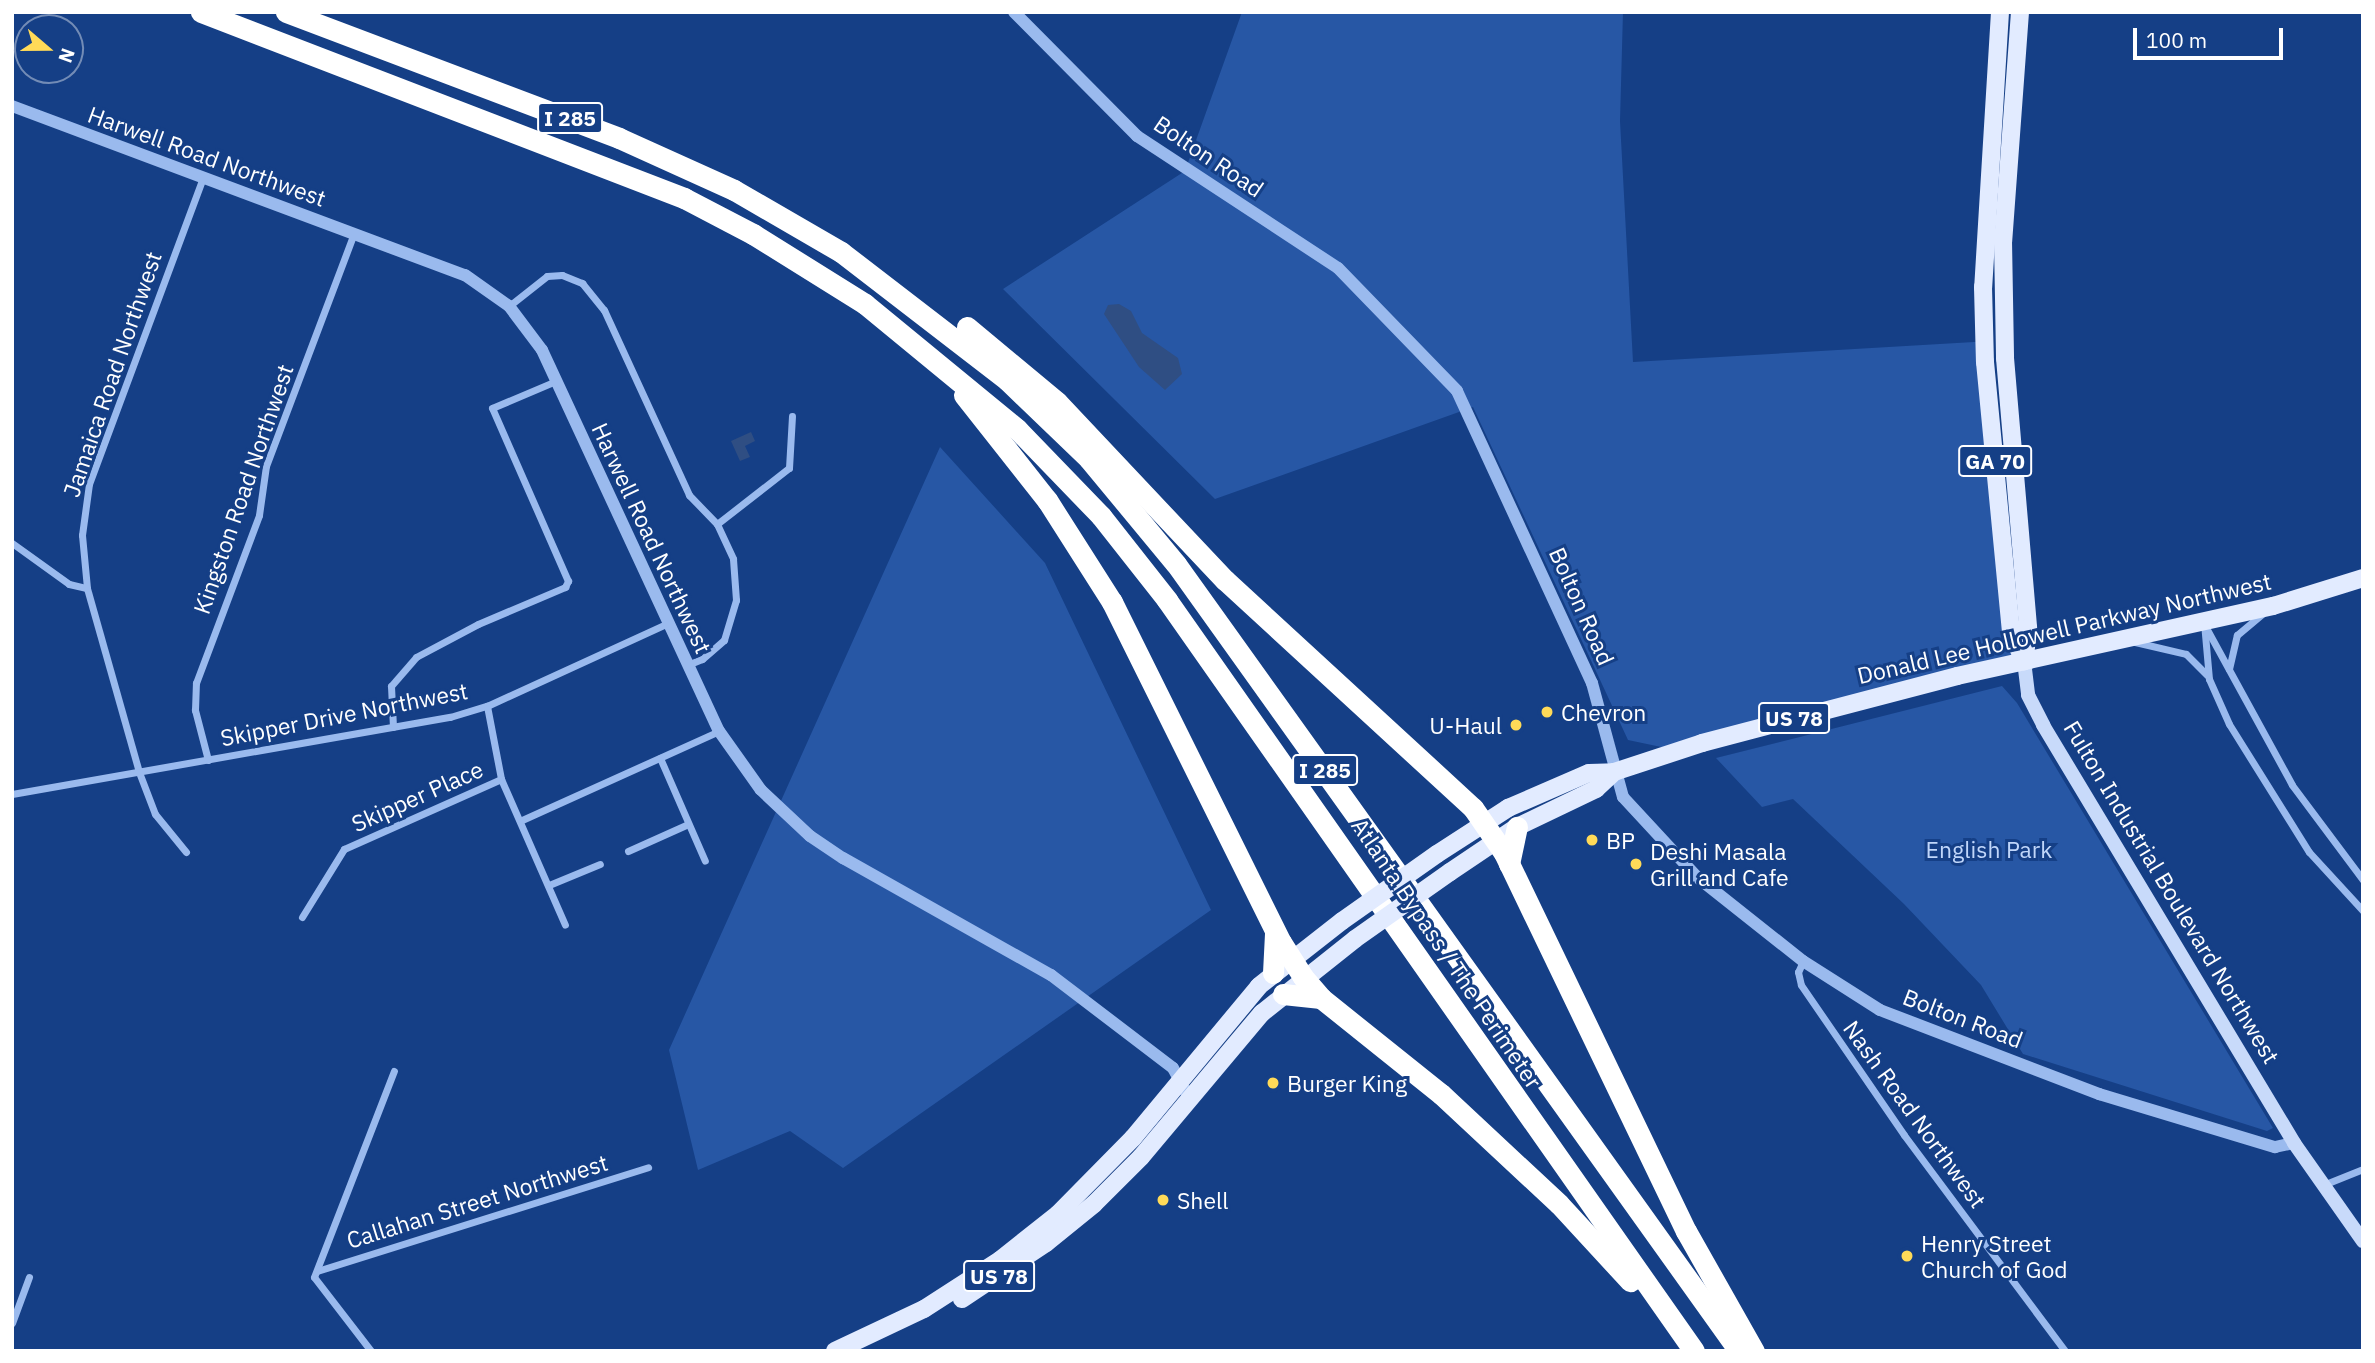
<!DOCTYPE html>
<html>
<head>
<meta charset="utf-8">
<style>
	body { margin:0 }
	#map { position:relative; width:2375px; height:1363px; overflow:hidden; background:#153f86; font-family:"IBM Plex Sans",sans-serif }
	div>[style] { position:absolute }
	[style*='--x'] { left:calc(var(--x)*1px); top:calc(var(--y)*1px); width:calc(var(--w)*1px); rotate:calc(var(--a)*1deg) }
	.green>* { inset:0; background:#2757a5 }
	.water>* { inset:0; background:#2f4e83 }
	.minor>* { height:7px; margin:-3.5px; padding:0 3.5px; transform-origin:3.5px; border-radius:3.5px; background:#9abaee }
	.tertiary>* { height:12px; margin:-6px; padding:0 6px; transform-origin:6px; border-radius:6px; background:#9abaee }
	.secondary>* { height:14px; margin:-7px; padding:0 7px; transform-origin:7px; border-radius:7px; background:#c8dafa }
	.primary>* { height:18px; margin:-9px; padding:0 9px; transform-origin:9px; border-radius:9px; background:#e2ebff }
	.motorway>* { height:21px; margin:-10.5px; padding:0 10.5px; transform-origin:10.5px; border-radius:10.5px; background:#fff }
	.primary-bridge>* { height:18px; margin:-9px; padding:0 9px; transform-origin:9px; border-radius:9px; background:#e2ebff }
	.dots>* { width:19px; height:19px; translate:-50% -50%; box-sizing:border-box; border:4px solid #153f86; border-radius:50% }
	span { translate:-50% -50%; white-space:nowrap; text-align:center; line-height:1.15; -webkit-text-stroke:6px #153f86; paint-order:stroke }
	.shield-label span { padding:2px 5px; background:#153f86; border:2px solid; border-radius:5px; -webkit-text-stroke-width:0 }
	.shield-label { font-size:21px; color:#fff; font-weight:700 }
	.street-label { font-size:23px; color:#fff }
	.poi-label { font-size:23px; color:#fff }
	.left { translate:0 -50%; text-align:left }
	.right { translate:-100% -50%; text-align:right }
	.park-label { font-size:23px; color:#c0d6fa }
	.frame { position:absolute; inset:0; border:14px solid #fff; pointer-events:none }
	.north { position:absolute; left:14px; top:14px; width:70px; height:70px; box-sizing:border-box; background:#153f86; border:2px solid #738cb6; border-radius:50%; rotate:110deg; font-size:19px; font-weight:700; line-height:28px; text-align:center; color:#fff }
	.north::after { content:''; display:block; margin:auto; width:24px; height:32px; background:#ffda58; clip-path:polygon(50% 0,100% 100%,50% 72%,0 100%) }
	.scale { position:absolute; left:2133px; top:28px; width:150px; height:32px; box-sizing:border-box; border:4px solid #fff; border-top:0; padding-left:9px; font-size:21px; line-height:24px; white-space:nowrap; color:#fff; -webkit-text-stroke:5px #153f86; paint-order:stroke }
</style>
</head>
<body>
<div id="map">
	<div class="green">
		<i style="clip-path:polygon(1242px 12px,1623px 12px,1620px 121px,1633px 362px,1991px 341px,2012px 665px,1685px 752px,1628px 740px,1473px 407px,1215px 499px,1003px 289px,1185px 171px)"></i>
		<i style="clip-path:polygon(940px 447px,1045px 563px,1211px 910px,843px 1168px,790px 1131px,698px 1170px,669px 1050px)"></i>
		<i style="clip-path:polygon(2002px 686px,2017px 703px,2273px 1128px,2267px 1131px,2023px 1054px,1981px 985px,1904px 904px,1793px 799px,1762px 807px,1716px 758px)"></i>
	</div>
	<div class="water">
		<i style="clip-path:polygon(1119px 304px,1131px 311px,1142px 333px,1178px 358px,1182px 374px,1165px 390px,1139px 367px,1104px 314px,1108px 305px)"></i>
		<i style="clip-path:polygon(751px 432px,755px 441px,745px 446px,750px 457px,740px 461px,731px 441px)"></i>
	</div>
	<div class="minor">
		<i style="--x:509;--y:306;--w:48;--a:-38.3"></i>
		<i style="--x:547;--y:276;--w:15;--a:-4"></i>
		<i style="--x:562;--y:275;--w:22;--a:22"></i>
		<i style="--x:582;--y:283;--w:35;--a:51"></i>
		<i style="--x:604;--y:310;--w:204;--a:65.3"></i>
		<i style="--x:689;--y:495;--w:40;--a:46"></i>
		<i style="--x:717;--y:524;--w:38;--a:65"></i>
		<i style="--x:733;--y:559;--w:41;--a:85.8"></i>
		<i style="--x:736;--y:600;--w:42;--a:106.7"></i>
		<i style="--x:724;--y:640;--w:29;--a:139"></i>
		<i style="--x:702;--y:659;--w:16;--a:158"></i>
		<i style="--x:717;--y:524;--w:91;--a:-37.9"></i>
		<i style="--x:789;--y:468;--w:52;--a:-86.7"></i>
		<i style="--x:12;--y:543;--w:70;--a:35.7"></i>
		<i style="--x:69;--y:584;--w:18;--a:13"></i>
		<i style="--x:2204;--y:623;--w:56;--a:84.9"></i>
		<i style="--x:2209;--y:679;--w:49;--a:66"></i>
		<i style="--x:2229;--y:724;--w:151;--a:58"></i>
		<i style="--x:2309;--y:852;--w:80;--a:47.5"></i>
		<i style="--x:2204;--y:624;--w:183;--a:61.3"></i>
		<i style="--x:2292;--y:785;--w:119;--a:53.2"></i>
		<i style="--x:2135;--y:642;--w:52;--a:13.2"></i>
		<i style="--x:2186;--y:654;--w:30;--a:45"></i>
		<i style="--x:2229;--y:669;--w:35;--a:-77"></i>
		<i style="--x:2237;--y:635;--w:33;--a:-40"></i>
		<i style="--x:487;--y:706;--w:74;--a:79.1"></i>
		<i style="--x:501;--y:779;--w:159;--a:66.3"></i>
		<i style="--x:393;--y:727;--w:41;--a:-92.8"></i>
		<i style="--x:391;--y:686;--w:38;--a:-49"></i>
		<i style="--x:416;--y:657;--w:70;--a:-28"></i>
		<i style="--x:478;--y:624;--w:95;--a:-23"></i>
		<i style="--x:565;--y:587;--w:7;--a:-63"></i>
		<i style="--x:568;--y:581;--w:189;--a:-113.7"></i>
		<i style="--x:492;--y:408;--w:69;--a:-22.9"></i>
		<i style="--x:660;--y:758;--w:112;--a:66.4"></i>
		<i style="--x:208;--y:760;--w:52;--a:-104.6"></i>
		<i style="--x:195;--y:710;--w:27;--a:-88"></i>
		<i style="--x:196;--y:683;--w:179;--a:-69.4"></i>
		<i style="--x:259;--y:515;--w:49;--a:-81.9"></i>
		<i style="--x:266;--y:466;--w:249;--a:-69.3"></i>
		<i style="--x:12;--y:794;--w:445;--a:-10"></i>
		<i style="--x:450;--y:717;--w:39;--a:-17"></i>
		<i style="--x:487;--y:706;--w:199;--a:-24.6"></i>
		<i style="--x:522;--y:820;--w:216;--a:-24.3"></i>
		<i style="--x:628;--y:851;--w:66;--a:-24.2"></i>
		<i style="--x:186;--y:852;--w:49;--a:-129.2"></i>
		<i style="--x:155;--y:814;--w:45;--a:-110.9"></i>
		<i style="--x:139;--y:772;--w:191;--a:-105.8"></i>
		<i style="--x:87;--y:588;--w:53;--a:-95.4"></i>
		<i style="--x:82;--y:535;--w:51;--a:-82.2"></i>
		<i style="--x:89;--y:484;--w:327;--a:-69.6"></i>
		<i style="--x:549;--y:885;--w:55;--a:-22.4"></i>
		<i style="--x:302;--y:917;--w:80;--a:-58.3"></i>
		<i style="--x:344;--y:849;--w:172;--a:-24"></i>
		<i style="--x:1803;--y:961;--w:12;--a:114"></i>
		<i style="--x:1798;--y:972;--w:13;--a:77"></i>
		<i style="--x:1801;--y:985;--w:182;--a:55.5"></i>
		<i style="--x:1904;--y:1135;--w:269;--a:53.3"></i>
		<i style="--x:2323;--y:1185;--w:43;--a:-21.8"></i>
		<i style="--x:317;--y:1271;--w:347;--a:-17.4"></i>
		<i style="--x:12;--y:1323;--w:49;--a:-69.7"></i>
		<i style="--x:371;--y:1351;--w:93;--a:-127.6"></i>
		<i style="--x:314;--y:1277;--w:221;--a:-68.8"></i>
	</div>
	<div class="tertiary">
		<i style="--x:1014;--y:12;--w:175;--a:45.2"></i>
		<i style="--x:1137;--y:136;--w:240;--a:33.3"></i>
		<i style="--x:1338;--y:268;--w:171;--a:45.9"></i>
		<i style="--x:1457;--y:391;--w:322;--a:65.2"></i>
		<i style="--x:1592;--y:683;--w:118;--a:74.8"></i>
		<i style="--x:1623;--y:797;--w:109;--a:47.2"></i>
		<i style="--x:1697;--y:877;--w:135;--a:38.4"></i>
		<i style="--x:1803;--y:961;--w:91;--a:32.5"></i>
		<i style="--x:1880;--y:1010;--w:235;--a:21"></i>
		<i style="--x:2099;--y:1094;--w:184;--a:16.8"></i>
		<i style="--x:2275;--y:1147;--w:19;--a:-12"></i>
		<i style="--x:12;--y:106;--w:483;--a:20.5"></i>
		<i style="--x:465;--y:275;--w:54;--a:35.2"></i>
		<i style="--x:509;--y:306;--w:55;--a:53.1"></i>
		<i style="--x:542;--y:350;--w:420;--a:65.1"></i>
		<i style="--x:719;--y:731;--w:72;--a:54.6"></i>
		<i style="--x:761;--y:790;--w:67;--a:43.2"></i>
		<i style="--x:810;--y:836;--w:40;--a:34"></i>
		<i style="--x:843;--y:858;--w:239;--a:29.4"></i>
		<i style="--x:1051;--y:975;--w:153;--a:37.3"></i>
		<i style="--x:1173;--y:1068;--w:34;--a:62"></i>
	</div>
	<div class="secondary">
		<i style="--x:2024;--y:661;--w:34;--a:83"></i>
		<i style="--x:2028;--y:695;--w:34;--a:63"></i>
		<i style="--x:2043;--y:725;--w:488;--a:59"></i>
		<i style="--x:2294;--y:1143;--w:120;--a:54.9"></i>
	</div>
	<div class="primary">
		<i style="--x:2000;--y:12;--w:276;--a:93.5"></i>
		<i style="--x:1983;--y:287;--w:75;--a:88.5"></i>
		<i style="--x:1985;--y:362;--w:270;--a:84.5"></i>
		<i style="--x:2011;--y:631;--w:33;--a:67"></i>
		<i style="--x:2020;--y:12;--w:230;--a:94.2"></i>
		<i style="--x:2003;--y:241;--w:117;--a:89"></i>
		<i style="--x:2005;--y:358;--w:271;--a:85.1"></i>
		<i style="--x:2028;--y:628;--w:30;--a:96"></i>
		<i style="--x:1437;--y:854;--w:85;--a:-32.9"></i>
		<i style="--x:1508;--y:808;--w:88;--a:-23.4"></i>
		<i style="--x:1589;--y:773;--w:25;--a:-2"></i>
		<i style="--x:1614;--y:772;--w:93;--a:-18.2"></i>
		<i style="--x:1702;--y:743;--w:264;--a:-14.7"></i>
		<i style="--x:1957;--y:676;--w:324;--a:-12.5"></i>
		<i style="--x:2273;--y:606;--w:94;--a:-17.3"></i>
		<i style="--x:1450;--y:872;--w:81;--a:-33.9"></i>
		<i style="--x:1517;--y:827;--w:88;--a:-25.7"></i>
		<i style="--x:1596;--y:789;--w:25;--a:-43"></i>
		<i style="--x:962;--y:1299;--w:101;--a:-33.7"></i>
		<i style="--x:1046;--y:1243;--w:62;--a:-39.1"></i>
		<i style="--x:1094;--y:1204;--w:66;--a:-45"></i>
		<i style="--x:1141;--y:1157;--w:188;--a:-50"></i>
		<i style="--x:1262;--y:1013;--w:119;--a:-38.5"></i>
		<i style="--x:835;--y:1351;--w:98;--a:-25.3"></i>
		<i style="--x:924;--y:1309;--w:90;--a:-32.8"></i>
		<i style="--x:1000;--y:1260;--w:74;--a:-38.4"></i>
		<i style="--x:1058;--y:1214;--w:107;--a:-45.4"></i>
		<i style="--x:1133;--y:1138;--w:197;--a:-50.3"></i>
		<i style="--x:1259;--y:986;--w:105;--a:-38.1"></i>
	</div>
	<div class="motorway">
		<i style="--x:201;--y:12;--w:518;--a:21.06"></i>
		<i style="--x:684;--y:198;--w:78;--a:27.6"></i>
		<i style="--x:753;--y:234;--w:132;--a:32"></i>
		<i style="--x:865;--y:304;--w:197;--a:39.4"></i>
		<i style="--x:1017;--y:429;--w:121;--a:46"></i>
		<i style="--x:1101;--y:516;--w:107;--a:51.8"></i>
		<i style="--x:1167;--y:600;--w:917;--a:54.94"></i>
		<i style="--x:286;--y:12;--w:356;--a:20.7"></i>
		<i style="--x:619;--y:138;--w:126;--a:24.3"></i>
		<i style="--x:734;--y:190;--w:124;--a:30.1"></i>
		<i style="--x:841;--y:252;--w:210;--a:37.6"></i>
		<i style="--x:1007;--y:380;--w:114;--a:43.9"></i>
		<i style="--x:1089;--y:459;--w:136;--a:50.4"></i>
		<i style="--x:1176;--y:564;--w:968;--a:54.42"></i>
		<i style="--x:967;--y:327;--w:117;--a:39.8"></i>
		<i style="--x:1057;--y:402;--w:245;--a:46.7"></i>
		<i style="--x:1225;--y:580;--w:337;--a:42.6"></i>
		<i style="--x:1473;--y:808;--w:55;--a:55.4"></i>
		<i style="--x:1504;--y:853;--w:420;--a:64.3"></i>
		<i style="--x:1686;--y:1231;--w:138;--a:60.5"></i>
		<i style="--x:964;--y:395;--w:134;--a:51.7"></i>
		<i style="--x:1047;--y:500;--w:121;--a:57.5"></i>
		<i style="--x:1112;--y:602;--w:380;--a:63.6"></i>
		<i style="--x:1281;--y:942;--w:41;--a:57.8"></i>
		<i style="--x:1303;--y:977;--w:28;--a:49"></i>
		<i style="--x:1321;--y:998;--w:154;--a:38.7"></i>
		<i style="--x:1441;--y:1094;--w:161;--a:43"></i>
		<i style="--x:1559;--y:1204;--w:105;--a:47.3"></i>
		<i style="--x:1509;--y:864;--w:38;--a:-78"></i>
		<i style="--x:1273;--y:973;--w:40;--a:-87.1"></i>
		<i style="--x:1283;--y:994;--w:38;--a:6"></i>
	</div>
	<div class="primary-bridge">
		<i style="--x:1342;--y:921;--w:116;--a:-35.2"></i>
		<i style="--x:1355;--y:939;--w:116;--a:-35.2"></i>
	</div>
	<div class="dots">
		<i style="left:1547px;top:712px;background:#ffda58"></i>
		<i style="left:1516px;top:725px;background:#ffda58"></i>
		<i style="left:1592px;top:840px;background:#ffda58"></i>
		<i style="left:1636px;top:864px;background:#ffda58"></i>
		<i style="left:1273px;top:1083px;background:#ffda58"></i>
		<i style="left:1163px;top:1200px;background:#ffda58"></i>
		<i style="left:1907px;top:1256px;background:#ffda58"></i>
	</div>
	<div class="shield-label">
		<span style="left:570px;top:118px">I 285</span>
		<span style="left:1995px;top:461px">GA 70</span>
		<span style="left:1794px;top:718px">US 78</span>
		<span style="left:1325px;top:770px">I 285</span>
		<span style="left:999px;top:1276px">US 78</span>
	</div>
	<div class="street-label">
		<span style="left:207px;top:156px;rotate:20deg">Harwell Road Northwest</span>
		<span style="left:1209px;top:156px;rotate:34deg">Bolton Road</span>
		<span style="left:112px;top:374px;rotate:-71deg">Jamaica Road Northwest</span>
		<span style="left:243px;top:489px;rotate:-71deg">Kingston Road Northwest</span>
		<span style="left:652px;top:538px;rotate:65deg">Harwell Road Northwest</span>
		<span style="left:1582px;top:606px;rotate:66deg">Bolton Road</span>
		<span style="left:2064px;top:628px;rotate:-13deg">Donald Lee Hollowell Parkway Northwest</span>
		<span style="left:344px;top:714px;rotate:-11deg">Skipper Drive Northwest</span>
		<span style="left:417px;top:796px;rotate:-24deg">Skipper Place</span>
		<span style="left:2172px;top:892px;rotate:59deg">Fulton Industrial Boulevard Northwest</span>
		<span style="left:1447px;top:953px;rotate:56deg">Atlanta Bypass / The Perimeter</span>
		<span style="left:1963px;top:1018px;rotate:21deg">Bolton Road</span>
		<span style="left:1915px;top:1114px;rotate:54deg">Nash Road Northwest</span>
		<span style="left:477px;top:1201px;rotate:-17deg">Callahan Street Northwest</span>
	</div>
	<div class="poi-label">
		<span class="left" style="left:1561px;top:712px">Chevron</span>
		<span class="right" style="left:1502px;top:725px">U-Haul</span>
		<span class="left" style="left:1606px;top:840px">BP</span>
		<span class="left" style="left:1650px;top:864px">Deshi Masala<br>Grill and Cafe</span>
		<span class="left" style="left:1287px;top:1083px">Burger King</span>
		<span class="left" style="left:1177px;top:1200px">Shell</span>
		<span class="left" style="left:1921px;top:1256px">Henry Street<br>Church of God</span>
	</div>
	<div class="park-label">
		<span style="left:1989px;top:849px">English Park</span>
	</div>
	<div class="frame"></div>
	<div class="north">N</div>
	<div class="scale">100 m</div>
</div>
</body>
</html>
